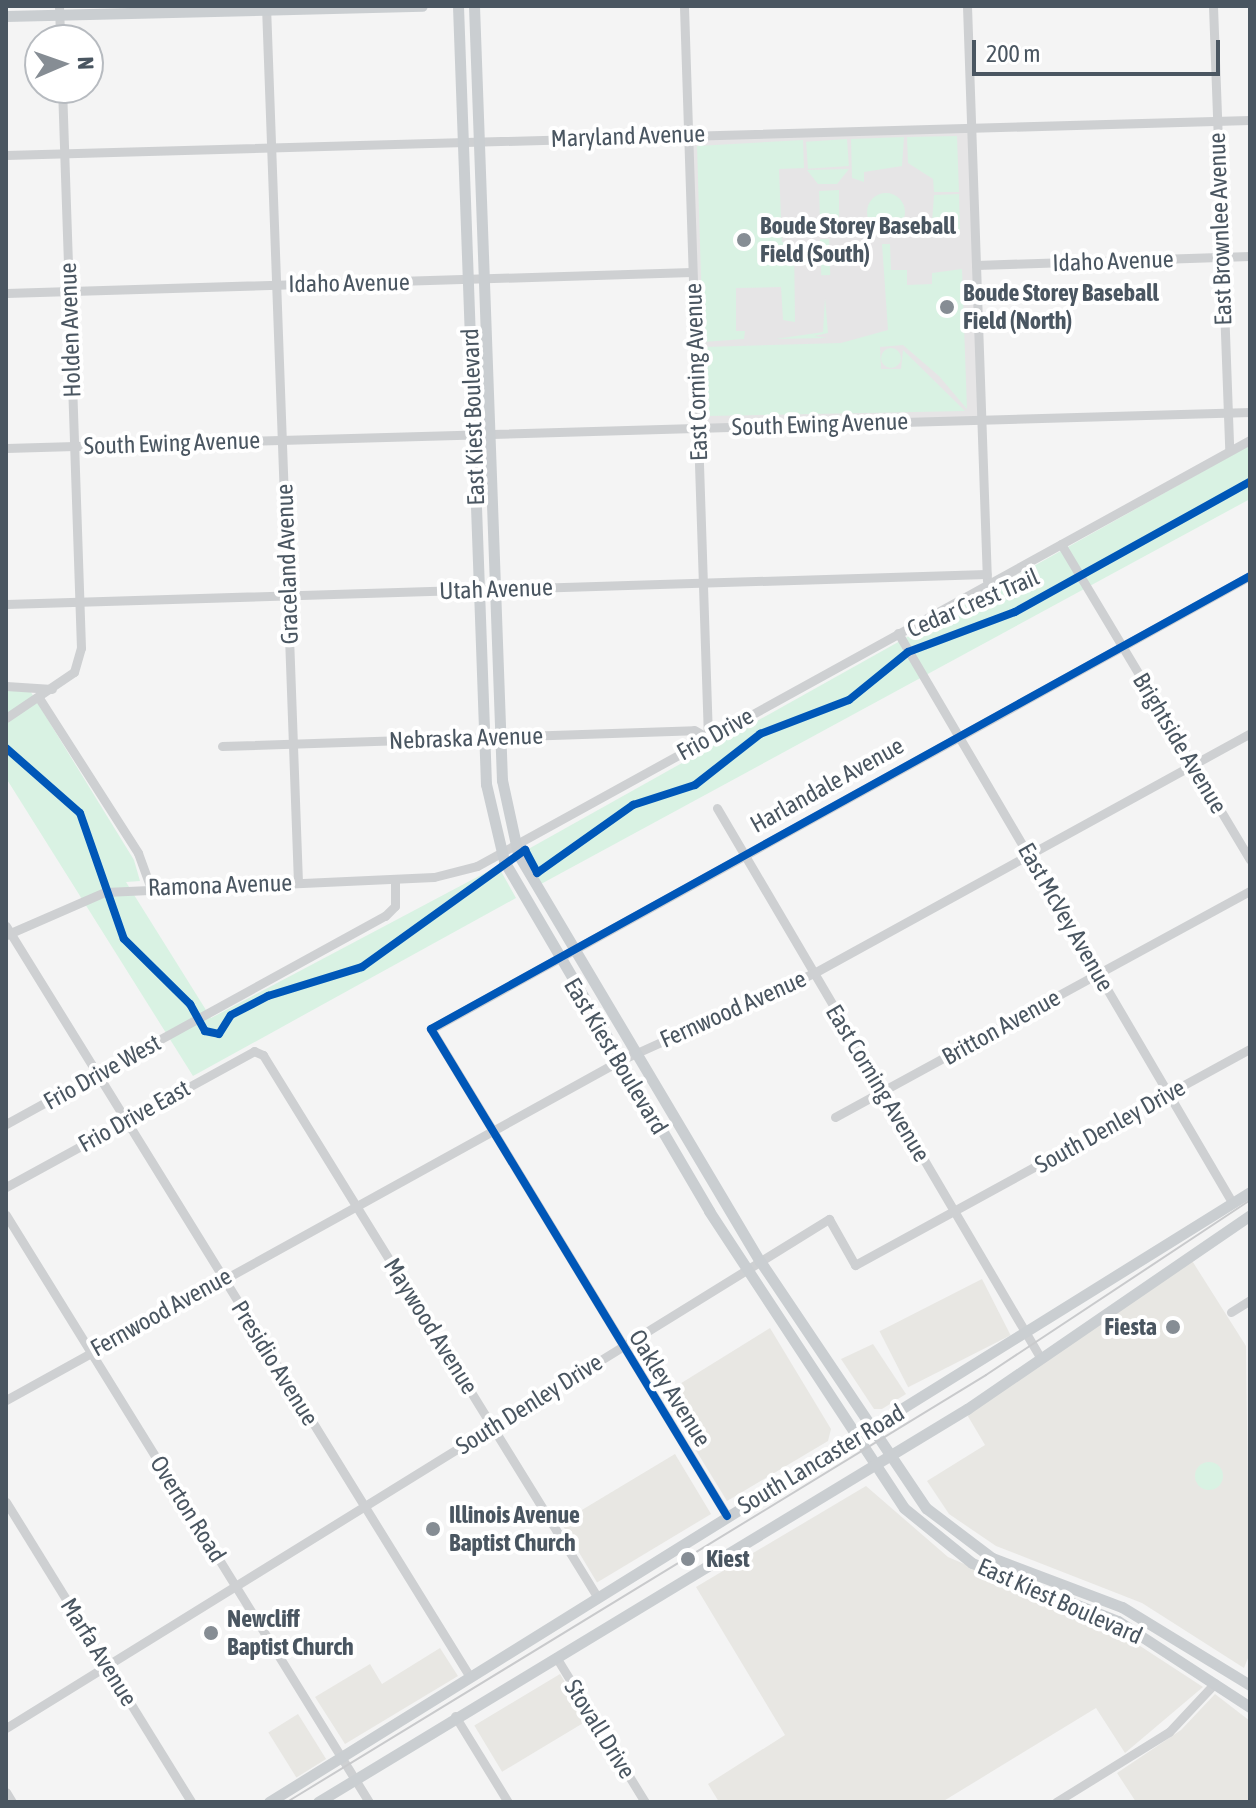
<!DOCTYPE html>
<html>
<head>
<meta charset="utf-8">
<style>
	body { margin:0 }
	#map { position:relative; width:1256px; height:1808px; overflow:hidden; background:#f4f4f4; font-family:"Asap Condensed",sans-serif }
	div>[style] { position:absolute }
	[style*='--x'] { left:calc(var(--x)*1px); top:calc(var(--y)*1px); width:calc(var(--w)*1px); rotate:calc(var(--a)*1deg) }
	.commercial>* { inset:0; background:#e8e7e3; transform-origin:0 0 }
	.education>* { inset:0; background:#e6e5e6; transform-origin:0 0 }
	.green>* { inset:0; background:#d9f2e3; transform-origin:0 0 }
	.round { border-radius:50% }
	.minor>* { height:9px; margin:-4.5px; padding:0 4.5px; transform-origin:4.5px; border-radius:4.5px; background:#ced0d2 }
	.major>* { height:11px; margin:-5.5px; padding:0 5.5px; transform-origin:5.5px; border-radius:5.5px; background:#caced1 }
	.tram>* { height:2px; margin:-1px; padding:0 1px; transform-origin:1px; border-radius:1px; background:#c9cacc }
	.cycleway>* { height:8px; margin:-4px; padding:0 4px; transform-origin:4px; border-radius:4px; background:#0057b8 }
	.dots>* { width:22px; height:22px; translate:-50% -50%; box-sizing:border-box; border:4px solid #fff; border-radius:50% }
	span { translate:-50% -50%; white-space:nowrap; text-align:center; line-height:1.15; -webkit-text-stroke:8px #fff; paint-order:stroke }
	.street-label { font-size:24px; color:#4a5661 }
	.poi-label { font-size:24px; color:#4a5661; font-weight:700 }
	.left { translate:0 -50%; text-align:left }
	.right { translate:-100% -50%; text-align:right }
	.frame { position:absolute; inset:0; border:8px solid #4a5661; pointer-events:none }
	.north { position:absolute; left:24px; top:24px; width:80px; height:80px; box-sizing:border-box; background:#fff; border:2px solid #b7bbc0; border-radius:50%; rotate:88deg; font-size:22px; font-weight:700; line-height:32px; text-align:center; color:#4a5661 }
	.north::after { content:''; display:block; margin:auto; width:28px; height:36px; background:#868d94; clip-path:polygon(50% 0,100% 100%,50% 72%,0 100%) }
	.scale { position:absolute; left:972px; top:40px; width:248px; height:36px; box-sizing:border-box; border:4px solid #4a5661; border-top:0; padding-left:10px; font-size:24px; line-height:28px; white-space:nowrap; color:#4a5661; -webkit-text-stroke:6px #fff; paint-order:stroke }
</style>
</head>
<body>
<div id="map">
	<div class="commercial">
		<i style="clip-path:polygon(1191px 1259px,1246px 1346px,1250px 1653px,1244px 1668px,1142px 1603px,996px 1546px,949px 1514px,927px 1481px,985px 1445px,966px 1413px)"></i>
		<i style="left:982px;top:1279px;width:63px;height:115px;rotate:63deg"></i>
		<i style="clip-path:polygon(770px 1328px,831px 1429px,828px 1441px,727px 1501px,662px 1395px)"></i>
		<i style="clip-path:polygon(873px 1344px,906px 1394px,882px 1409px,874px 1409px,841px 1359px)"></i>
		<i style="left:675px;top:1454px;width:70px;height:133px;rotate:59deg"></i>
		<i style="clip-path:polygon(866px 1486px,948px 1557px,1111px 1627px,1203px 1687px,1125px 1753px,1096px 1708px,942px 1802px,719px 1802px,708px 1784px,785px 1735px,696px 1587px)"></i>
		<i style="clip-path:polygon(440px 1648px,458px 1676px,345px 1744px,315px 1697px,370px 1664px,382px 1684px)"></i>
		<i style="left:560px;top:1674px;width:54px;height:100px;rotate:59deg"></i>
		<i style="clip-path:polygon(1215px 1694px,1250px 1721px,1250px 1802px,1136px 1802px,1117px 1773px,1181px 1730px)"></i>
		<i style="left:298px;top:1714px;width:53px;height:35px;rotate:58deg"></i>
	</div>
	<div class="education">
		<i style="left:971px;top:127px;width:292px;height:283px;rotate:88deg"></i>
	</div>
	<div class="green">
		<i style="clip-path:polygon(957px 136px,959px 192px,934px 192px,933px 179px,908px 163px,907px 137px)"></i>
		<i style="clip-path:polygon(904px 137px,902px 166px,864px 172px,864px 182px,852px 178px,851px 139px)"></i>
		<i style="left:847px;top:139px;width:27px;height:41px;rotate:86deg"></i>
		<i style="clip-path:polygon(803px 140px,804px 168px,779px 169px,782px 242px,794px 244px,795px 322px,783px 320px,781px 287px,736px 288px,736px 331px,745px 331px,744px 339px,703px 342px,697px 146px)"></i>
		<i style="clip-path:polygon(849px 169px,837px 184px,818px 184px,807px 170px)"></i>
		<i style="clip-path:polygon(839px 190px,839px 232px,830px 232px,830px 219px,820px 219px,819px 191px)"></i>
		<i class="round" style="left:867px;top:193px;width:38px;height:38px"></i>
		<i style="clip-path:polygon(959px 194px,960px 235px,931px 236px,934px 195px)"></i>
		<i style="left:829px;top:239px;width:36px;height:9px;rotate:88deg"></i>
		<i style="clip-path:polygon(882px 244px,890px 244px,891px 270px,907px 270px,907px 285px,932px 284px,932px 273px,962px 269px,967px 409px,939px 376px,903px 345px,880px 347px,881px 369px,901px 369px,903px 350px,965px 411px,706px 416px,704px 347px,841px 343px,888px 330px)"></i>
		<i style="clip-path:polygon(825px 298px,828px 333px,814px 336px,827px 338px,776px 339px,823px 332px)"></i>
		<i class="round" style="left:881px;top:348px;width:20px;height:20px"></i>
		<i style="clip-path:polygon(1250px 445px,1250px 499px,541px 884px,523px 852px)"></i>
		<i style="clip-path:polygon(6px 689px,29px 689px,134px 860px,140px 881px,126px 882px,211px 1018px,498px 866px,516px 898px,193px 1076px,6px 778px)"></i>
		<i class="round" style="left:1195px;top:1462px;width:28px;height:28px"></i>
	</div>
	<div class="minor">
		<i style="--x:59;--y:6;--w:34;--a:88"></i>
		<i style="--x:266;--y:6;--w:877;--a:87.91"></i>
		<i style="--x:967;--y:6;--w:575;--a:88.01"></i>
		<i style="--x:1213;--y:6;--w:445;--a:87.9"></i>
		<i style="--x:6;--y:155;--w:1244;--a:-1.61"></i>
		<i style="--x:976;--y:265;--w:274;--a:-1.9"></i>
		<i style="--x:6;--y:293;--w:686;--a:-1.75"></i>
		<i style="--x:6;--y:448;--w:1245;--a:-1.66"></i>
		<i style="--x:1061;--y:544;--w:368;--a:59.1"></i>
		<i style="--x:6;--y:604;--w:981;--a:-1.75"></i>
		<i style="--x:898;--y:633;--w:660;--a:59.59"></i>
		<i style="--x:6;--y:686;--w:46;--a:3.7"></i>
		<i style="--x:39;--y:698;--w:184;--a:57.4"></i>
		<i style="--x:138;--y:853;--w:37;--a:70"></i>
		<i style="--x:6;--y:718;--w:82;--a:-34.1"></i>
		<i style="--x:74;--y:672;--w:25;--a:-74"></i>
		<i style="--x:81;--y:648;--w:560;--a:-91.94"></i>
		<i style="--x:222;--y:746;--w:472;--a:-1.9"></i>
		<i style="--x:694;--y:730;--w:16;--a:30"></i>
		<i style="--x:708;--y:738;--w:732;--a:-91.88"></i>
		<i style="--x:717;--y:808;--w:637;--a:59.53"></i>
		<i style="--x:6;--y:926;--w:883;--a:58.29"></i>
		<i style="--x:6;--y:935;--w:108;--a:-23.5"></i>
		<i style="--x:105;--y:892;--w:329;--a:-2.6"></i>
		<i style="--x:434;--y:877;--w:44;--a:-14.3"></i>
		<i style="--x:477;--y:866;--w:883;--a:-28.86"></i>
		<i style="--x:835;--y:1117;--w:473;--a:-28.6"></i>
		<i style="--x:6;--y:1124;--w:432;--a:-28.8"></i>
		<i style="--x:385;--y:916;--w:14;--a:-45"></i>
		<i style="--x:395;--y:906;--w:27;--a:-90"></i>
		<i style="--x:6;--y:1187;--w:283;--a:-28.7"></i>
		<i style="--x:254;--y:1051;--w:10;--a:24"></i>
		<i style="--x:263;--y:1055;--w:638;--a:58.33"></i>
		<i style="--x:6;--y:1215;--w:690;--a:58.27"></i>
		<i style="--x:1231;--y:1312;--w:22;--a:-32"></i>
		<i style="--x:6;--y:1400;--w:700;--a:-28.94"></i>
		<i style="--x:619;--y:1061;--w:214;--a:-24.3"></i>
		<i style="--x:814;--y:973;--w:498;--a:-28.8"></i>
		<i style="--x:6;--y:1502;--w:352;--a:58.3"></i>
		<i style="--x:727;--y:1516;--w:570;--a:-121.29"></i>
		<i style="--x:431;--y:1029;--w:936;--a:-28.95"></i>
		<i style="--x:556;--y:1657;--w:170;--a:58.5"></i>
		<i style="--x:455;--y:1716;--w:101;--a:58.4"></i>
		<i style="--x:6;--y:1728;--w:968;--a:-31.74"></i>
		<i style="--x:829;--y:1219;--w:53;--a:60.5"></i>
		<i style="--x:855;--y:1265;--w:450;--a:-28.7"></i>
		<i style="--x:6;--y:1792;--w:12;--a:59"></i>
		<i style="--x:1056;--y:1802;--w:133;--a:-31.8"></i>
		<i style="--x:1169;--y:1732;--w:67;--a:-46.8"></i>
	</div>
	<div class="major">
		<i style="--x:458;--y:6;--w:779;--a:87.94"></i>
		<i style="--x:486;--y:784;--w:79;--a:76.8"></i>
		<i style="--x:504;--y:861;--w:406;--a:59.6"></i>
		<i style="--x:709;--y:1211;--w:355;--a:56.7"></i>
		<i style="--x:904;--y:1508;--w:87;--a:39"></i>
		<i style="--x:972;--y:1563;--w:157;--a:21.7"></i>
		<i style="--x:1118;--y:1621;--w:158;--a:33.1"></i>
		<i style="--x:474;--y:6;--w:775;--a:87.93"></i>
		<i style="--x:502;--y:780;--w:76;--a:77.8"></i>
		<i style="--x:518;--y:854;--w:474;--a:59.3"></i>
		<i style="--x:760;--y:1261;--w:298;--a:56.1"></i>
		<i style="--x:926;--y:1508;--w:83;--a:37.1"></i>
		<i style="--x:992;--y:1558;--w:139;--a:20.7"></i>
		<i style="--x:1122;--y:1607;--w:150;--a:31.4"></i>
		<i style="--x:6;--y:16;--w:416;--a:-1.4"></i>
		<i style="--x:269;--y:1802;--w:1155;--a:-31.87"></i>
		<i style="--x:318;--y:1802;--w:759;--a:-31.2"></i>
		<i style="--x:967;--y:1409;--w:343;--a:-34.4"></i>
	</div>
	<div class="tram">
		<i style="--x:287;--y:1802;--w:819;--a:-31.42"></i>
		<i style="--x:986;--y:1375;--w:317;--a:-33.5"></i>
	</div>
	<div class="cycleway">
		<i style="--x:6;--y:748;--w:98;--a:41.3"></i>
		<i style="--x:80;--y:813;--w:133;--a:70.8"></i>
		<i style="--x:124;--y:939;--w:93;--a:44.6"></i>
		<i style="--x:190;--y:1004;--w:31;--a:61"></i>
		<i style="--x:205;--y:1031;--w:14;--a:12"></i>
		<i style="--x:219;--y:1034;--w:22;--a:-58"></i>
		<i style="--x:231;--y:1015;--w:42;--a:-27.2"></i>
		<i style="--x:268;--y:996;--w:98;--a:-17.1"></i>
		<i style="--x:362;--y:967;--w:201;--a:-35.7"></i>
		<i style="--x:525;--y:850;--w:26;--a:62"></i>
		<i style="--x:537;--y:873;--w:118;--a:-35.3"></i>
		<i style="--x:633;--y:805;--w:65;--a:-17.9"></i>
		<i style="--x:695;--y:785;--w:83;--a:-38.1"></i>
		<i style="--x:760;--y:734;--w:95;--a:-20.9"></i>
		<i style="--x:849;--y:700;--w:76;--a:-39.1"></i>
		<i style="--x:908;--y:652;--w:114;--a:-20.5"></i>
		<i style="--x:1015;--y:612;--w:269;--a:-29"></i>
		<i style="--x:727;--y:1516;--w:570;--a:-121.29"></i>
		<i style="--x:431;--y:1029;--w:936;--a:-28.95"></i>
	</div>
	<div class="dots">
		<i style="left:744px;top:240px;background:#868d94"></i>
		<i style="left:947px;top:307px;background:#868d94"></i>
		<i style="left:1173px;top:1327px;background:#868d94"></i>
		<i style="left:433px;top:1529px;background:#868d94"></i>
		<i style="left:688px;top:1559px;background:#868d94"></i>
		<i style="left:211px;top:1633px;background:#868d94"></i>
	</div>
	<div class="street-label">
		<span style="left:628px;top:136px;rotate:-2deg">Maryland Avenue</span>
		<span style="left:1220px;top:229px;rotate:-92deg">East Brownlee Avenue</span>
		<span style="left:1113px;top:261px;rotate:-2deg">Idaho Avenue</span>
		<span style="left:349px;top:283px;rotate:-1deg">Idaho Avenue</span>
		<span style="left:70px;top:330px;rotate:-92deg">Holden Avenue</span>
		<span style="left:696px;top:372px;rotate:-92deg">East Corning Avenue</span>
		<span style="left:473px;top:417px;rotate:-92deg">East Kiest Boulevard</span>
		<span style="left:820px;top:424px;rotate:-2deg">South Ewing Avenue</span>
		<span style="left:172px;top:443px;rotate:-2deg">South Ewing Avenue</span>
		<span style="left:287px;top:564px;rotate:-92deg">Graceland Avenue</span>
		<span style="left:496px;top:589px;rotate:-2deg">Utah Avenue</span>
		<span style="left:973px;top:603px;rotate:-23deg">Cedar Crest Trail</span>
		<span style="left:715px;top:734px;rotate:-29deg">Frio Drive</span>
		<span style="left:466px;top:738px;rotate:-2deg">Nebraska Avenue</span>
		<span style="left:1180px;top:743px;rotate:59deg">Brightside Avenue</span>
		<span style="left:827px;top:785px;rotate:-29deg">Harlandale Avenue</span>
		<span style="left:220px;top:885px;rotate:-2deg">Ramona Avenue</span>
		<span style="left:1066px;top:917px;rotate:60deg">East McVey Avenue</span>
		<span style="left:733px;top:1009px;rotate:-24deg">Fernwood Avenue</span>
		<span style="left:1001px;top:1027px;rotate:-29deg">Britton Avenue</span>
		<span style="left:616px;top:1056px;rotate:59deg">East Kiest Boulevard</span>
		<span style="left:102px;top:1072px;rotate:-29deg">Frio Drive West</span>
		<span style="left:878px;top:1083px;rotate:59deg">East Corning Avenue</span>
		<span style="left:134px;top:1116px;rotate:-29deg">Frio Drive East</span>
		<span style="left:1110px;top:1126px;rotate:-29deg">South Denley Drive</span>
		<span style="left:161px;top:1312px;rotate:-29deg">Fernwood Avenue</span>
		<span style="left:431px;top:1326px;rotate:58deg">Maywood Avenue</span>
		<span style="left:275px;top:1363px;rotate:58deg">Presidio Avenue</span>
		<span style="left:670px;top:1388px;rotate:58deg">Oakley Avenue</span>
		<span style="left:529px;top:1404px;rotate:-32deg">South Denley Drive</span>
		<span style="left:821px;top:1459px;rotate:-31deg">South Lancaster Road</span>
		<span style="left:188px;top:1509px;rotate:58deg">Overton Road</span>
		<span style="left:1060px;top:1601px;rotate:24deg">East Kiest Boulevard</span>
		<span style="left:99px;top:1652px;rotate:58deg">Marfa Avenue</span>
		<span style="left:600px;top:1729px;rotate:58deg">Stovall Drive</span>
	</div>
	<div class="poi-label">
		<span class="left" style="left:760px;top:240px">Boude Storey Baseball<br>Field (South)</span>
		<span class="left" style="left:963px;top:307px">Boude Storey Baseball<br>Field (North)</span>
		<span class="right" style="left:1157px;top:1327px">Fiesta</span>
		<span class="left" style="left:449px;top:1529px">Illinois Avenue<br>Baptist Church</span>
		<span class="left" style="left:706px;top:1559px">Kiest</span>
		<span class="left" style="left:227px;top:1633px">Newcliff<br>Baptist Church</span>
	</div>
	<div class="frame"></div>
	<div class="north">N</div>
	<div class="scale">200 m</div>
</div>
</body>
</html>
